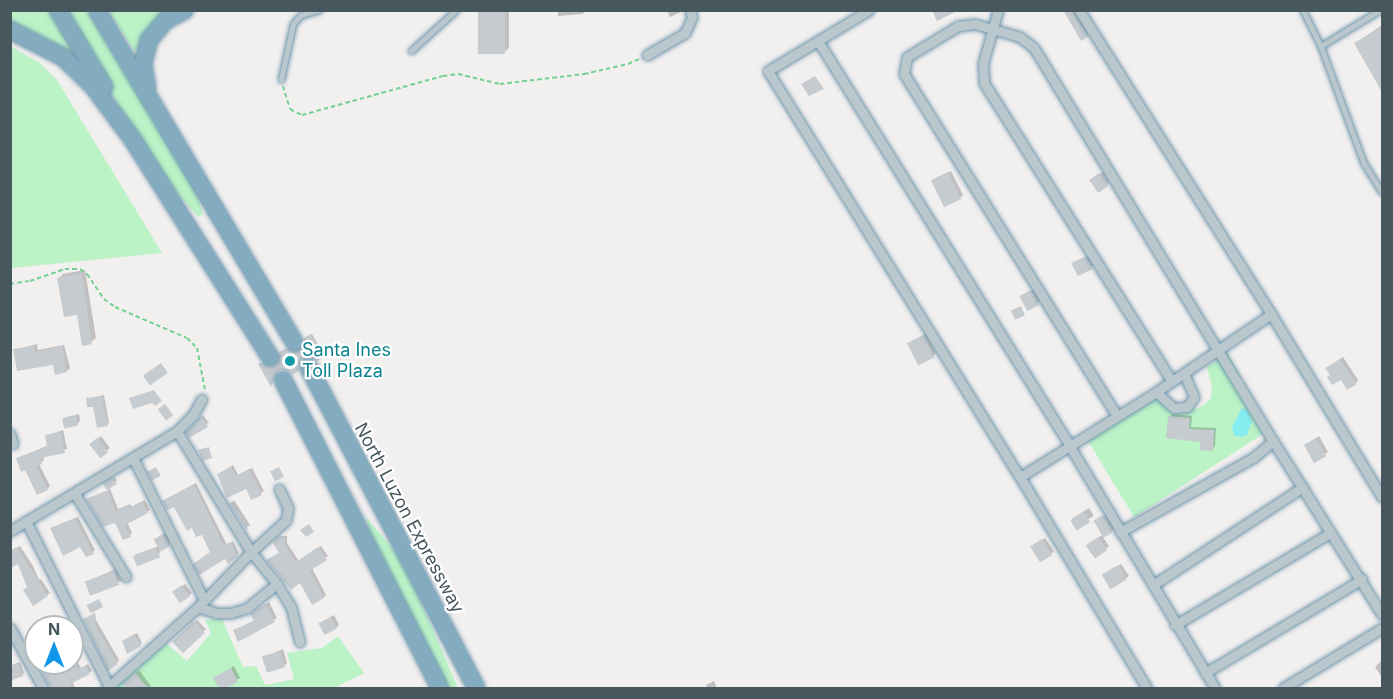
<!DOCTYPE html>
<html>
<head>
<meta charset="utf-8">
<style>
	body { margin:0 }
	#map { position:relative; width:1393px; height:699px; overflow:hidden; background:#f2efef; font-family:Inter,sans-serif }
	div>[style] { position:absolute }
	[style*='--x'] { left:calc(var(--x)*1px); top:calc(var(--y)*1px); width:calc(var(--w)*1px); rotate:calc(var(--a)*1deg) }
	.green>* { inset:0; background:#bbf2c6 }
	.water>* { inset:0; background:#86eef1 }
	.shadow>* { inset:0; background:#0003; transform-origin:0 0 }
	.building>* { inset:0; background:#c6cbcf; transform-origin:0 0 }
	.motorway-tunnel>* { height:16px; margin-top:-8px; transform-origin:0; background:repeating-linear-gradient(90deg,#c7c9cb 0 16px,transparent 0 24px) }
	.path>* { height:2px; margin-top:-1px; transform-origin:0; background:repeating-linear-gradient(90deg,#71d291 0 4.5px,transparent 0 7.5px) }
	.roads { filter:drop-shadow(0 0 2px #6f97ad) drop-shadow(0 0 2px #6f97ad) }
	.service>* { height:4.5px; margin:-2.25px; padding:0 2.25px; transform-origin:2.25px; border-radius:2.25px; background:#bac7cd }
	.minor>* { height:9px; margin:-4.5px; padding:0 4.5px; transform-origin:4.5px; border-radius:4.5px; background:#bac7cd }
	.motorway>* { height:16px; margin:-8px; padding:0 8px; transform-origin:8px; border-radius:8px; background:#84acc1 }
	.dots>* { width:16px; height:16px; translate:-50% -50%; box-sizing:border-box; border:3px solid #fff; border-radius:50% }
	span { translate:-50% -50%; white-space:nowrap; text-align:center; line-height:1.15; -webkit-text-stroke:4.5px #fff; paint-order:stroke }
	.culture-label { font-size:18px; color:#0d838f }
	.left { translate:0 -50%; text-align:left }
	.street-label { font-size:18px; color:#46575e }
	.frame { position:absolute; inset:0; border:12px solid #46575e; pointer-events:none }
	.north { position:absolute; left:24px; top:615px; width:60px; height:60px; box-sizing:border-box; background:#fff; border:2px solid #b5bcbf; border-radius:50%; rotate:0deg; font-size:16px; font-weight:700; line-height:24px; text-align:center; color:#46575e }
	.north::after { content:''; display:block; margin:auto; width:21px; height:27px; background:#0f97ec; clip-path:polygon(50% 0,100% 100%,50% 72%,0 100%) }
</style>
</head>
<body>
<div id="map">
	<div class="green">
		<i style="clip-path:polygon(10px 11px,49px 11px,86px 73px,11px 26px)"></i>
		<i style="clip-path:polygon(62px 11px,87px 11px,193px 183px,203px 214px,198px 217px,157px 170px)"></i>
		<i style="clip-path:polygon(109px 11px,173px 11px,141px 39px,138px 49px,134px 51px)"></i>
		<i style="clip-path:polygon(10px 46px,40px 63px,57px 80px,162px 253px,11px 268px)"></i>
		<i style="clip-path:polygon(1228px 353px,1265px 428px,1263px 434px,1134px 517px,1088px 441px,1160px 396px,1184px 409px,1196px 409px,1204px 405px,1211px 398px,1212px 387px,1207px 367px)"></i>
		<i style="clip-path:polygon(366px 517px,395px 551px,415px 588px,458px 688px,445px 688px,377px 561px)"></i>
		<i style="clip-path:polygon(222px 619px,243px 667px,256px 666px,265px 685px,294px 679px,287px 653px,322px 648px,338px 636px,364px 673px,334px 688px,111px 688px,167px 644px,187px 661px,211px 633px,205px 620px)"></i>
	</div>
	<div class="water">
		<i style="clip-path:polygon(1242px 408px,1248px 411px,1252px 421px,1247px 435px,1242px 437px,1234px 435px,1232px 427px)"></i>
	</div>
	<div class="shadow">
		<i style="clip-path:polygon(483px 10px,509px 10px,509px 48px,504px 52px,480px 13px)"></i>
		<i style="clip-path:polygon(558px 10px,585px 10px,585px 12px,582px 14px,558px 16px)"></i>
		<i style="clip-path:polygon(667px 10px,683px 10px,683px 11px,670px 17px)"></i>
		<i style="clip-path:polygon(1068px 10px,1076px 10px,1090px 33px,1087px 36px)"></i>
		<i style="clip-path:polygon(1382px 25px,1382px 89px,1356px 43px)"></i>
		<i style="clip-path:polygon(951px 171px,963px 195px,960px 198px,936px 178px)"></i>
		<i style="clip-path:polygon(1103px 172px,1109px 182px,1107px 185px,1094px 177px)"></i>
		<i style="clip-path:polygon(1089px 255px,1095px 265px,1079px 274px,1076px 261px)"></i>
		<i style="clip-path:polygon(85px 270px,96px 338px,91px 342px,59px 278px,63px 274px)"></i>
		<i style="left:1034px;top:289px;width:14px;height:16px;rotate:60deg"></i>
		<i style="clip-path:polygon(312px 334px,324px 355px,317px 359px,309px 354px,303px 356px,298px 363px,298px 370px,278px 369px,260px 364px,263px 362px,267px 366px,277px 366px,281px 362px,282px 351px,288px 348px,292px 352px,302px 352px,306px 348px,307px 337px)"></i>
		<i style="clip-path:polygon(926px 334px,936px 353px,933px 356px,912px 341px)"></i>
		<i style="clip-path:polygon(37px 344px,38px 350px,64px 345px,70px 368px,67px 371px,54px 363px,15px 350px)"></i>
		<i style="clip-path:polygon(1343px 357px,1358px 380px,1356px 383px,1341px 378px,1333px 383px,1327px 368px)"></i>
		<i style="clip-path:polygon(104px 395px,109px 423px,107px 424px,95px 405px,87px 399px)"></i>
		<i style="clip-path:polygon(79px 414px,80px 421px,77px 424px,63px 418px)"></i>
		<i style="clip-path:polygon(1172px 414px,1192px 416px,1191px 427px,1216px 428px,1215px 446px,1212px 449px,1170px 417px)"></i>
		<i style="clip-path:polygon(203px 415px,209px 423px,188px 432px)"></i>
		<i style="clip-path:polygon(63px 430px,67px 449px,43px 456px,44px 460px,39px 464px,50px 486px,47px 489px,18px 458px,49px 445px,47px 436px)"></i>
		<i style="clip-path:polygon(101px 436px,110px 448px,100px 456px,94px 442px)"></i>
		<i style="clip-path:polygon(1319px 436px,1328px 452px,1315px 461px,1309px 443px)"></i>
		<i style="clip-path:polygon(233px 465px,238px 475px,252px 468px,264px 491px,252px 498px,246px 487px,219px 474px)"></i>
		<i style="clip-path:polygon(115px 477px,117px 481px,109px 486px,118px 509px,130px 504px,132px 507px,145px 500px,150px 510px,127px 522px,132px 533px,130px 535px,88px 499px,109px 490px,105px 483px)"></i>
		<i style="clip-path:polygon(196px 483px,227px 545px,233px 541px,239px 553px,237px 555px,226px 557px,211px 552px,202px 533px,166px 499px)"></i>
		<i style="clip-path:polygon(234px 500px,250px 525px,246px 528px,231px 503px)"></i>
		<i style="left:1089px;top:508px;width:9px;height:20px;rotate:58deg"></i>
		<i style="clip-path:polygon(1107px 514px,1115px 528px,1103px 537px,1109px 546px,1106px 549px,1089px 543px,1104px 534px,1098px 519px)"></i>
		<i style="clip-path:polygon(78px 517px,95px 550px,93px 552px,52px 528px)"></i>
		<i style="clip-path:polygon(166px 532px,171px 542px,160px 550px,159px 556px,134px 555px,159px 546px,155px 539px)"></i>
		<i style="clip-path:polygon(280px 536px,287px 536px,287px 543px,299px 561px,321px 546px,328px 556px,312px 568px,326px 595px,324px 597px,301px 581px,280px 553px,277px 539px)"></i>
		<i style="clip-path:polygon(1045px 538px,1054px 551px,1051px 554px,1035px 544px)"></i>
		<i style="clip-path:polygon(20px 546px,33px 566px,39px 580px,41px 579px,50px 593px,47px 595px,29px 587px,19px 562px,10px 551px)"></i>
		<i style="clip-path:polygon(1121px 564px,1129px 576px,1112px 588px,1107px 573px)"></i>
		<i style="left:116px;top:569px;width:13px;height:32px;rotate:67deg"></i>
		<i style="clip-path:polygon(185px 584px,192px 593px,181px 602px,177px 590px)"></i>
		<i style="clip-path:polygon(269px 602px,277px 618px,239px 640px,235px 630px,255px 620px,255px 611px)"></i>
		<i style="clip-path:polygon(95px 613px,96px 620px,119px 660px,117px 663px,84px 619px)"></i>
		<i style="clip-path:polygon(334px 615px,339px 625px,336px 628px,320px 623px)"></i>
		<i style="clip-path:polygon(50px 618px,54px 626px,64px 621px,67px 627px,43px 627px,41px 623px)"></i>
		<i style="clip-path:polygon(197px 620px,206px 629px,183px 651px,176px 642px)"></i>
		<i style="clip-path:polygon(137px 633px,142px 643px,140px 645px,126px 639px)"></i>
		<i style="clip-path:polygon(283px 649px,287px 663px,284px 666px,264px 657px)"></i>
		<i style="clip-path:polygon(74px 655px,81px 668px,88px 664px,92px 671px,72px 681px,75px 688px,52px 688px,40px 663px,72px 663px)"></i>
		<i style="clip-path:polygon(1382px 660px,1382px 674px,1381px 676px,1375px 667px)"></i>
		<i style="clip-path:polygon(20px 662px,24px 673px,22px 675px,10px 666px)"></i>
		<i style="clip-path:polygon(234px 666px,240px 678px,221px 688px,215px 678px)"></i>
		<i style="clip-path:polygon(139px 670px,151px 686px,148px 688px,129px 688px,124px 683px)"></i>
		<i style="clip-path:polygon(714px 681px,717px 688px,707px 688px,706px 685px)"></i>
	</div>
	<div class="building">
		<i style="clip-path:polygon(932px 10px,959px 10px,937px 21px)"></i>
		<i style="clip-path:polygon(1063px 10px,1072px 10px,1088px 37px,1081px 41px)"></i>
		<i style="left:505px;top:12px;width:42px;height:27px;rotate:90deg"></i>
		<i style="clip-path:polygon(1383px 26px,1383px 94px,1354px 43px)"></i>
		<i style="clip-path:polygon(815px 76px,824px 89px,809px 96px,801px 84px)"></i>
		<i style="left:948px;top:172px;width:30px;height:19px;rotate:64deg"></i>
		<i style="left:1099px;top:173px;width:16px;height:12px;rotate:55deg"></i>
		<i style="clip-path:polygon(1085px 257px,1093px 269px,1078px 276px,1071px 263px)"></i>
		<i style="clip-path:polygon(82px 273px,92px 344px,82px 346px,77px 315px,64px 317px,57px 278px)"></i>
		<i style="left:1031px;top:290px;width:17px;height:13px;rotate:62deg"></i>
		<i style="left:1021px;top:306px;width:10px;height:11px;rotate:66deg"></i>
		<i style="clip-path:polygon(311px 334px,324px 357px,317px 361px,309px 356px,303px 357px,298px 365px,299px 371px,292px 375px,284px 370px,278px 371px,271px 387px,258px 364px,261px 362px,266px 366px,275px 366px,279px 361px,279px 352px,286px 348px,290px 352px,300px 352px,304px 348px,304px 338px)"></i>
		<i style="left:923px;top:335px;width:25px;height:18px;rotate:63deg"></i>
		<i style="clip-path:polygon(34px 346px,35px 352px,62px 346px,67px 372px,55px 375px,53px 365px,17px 371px,13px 349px)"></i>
		<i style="clip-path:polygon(1340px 359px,1357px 384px,1347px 390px,1341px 380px,1332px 385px,1327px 377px,1330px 375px,1325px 368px)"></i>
		<i style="left:161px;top:363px;width:12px;height:22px;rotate:55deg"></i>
		<i style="clip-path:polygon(154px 390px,162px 401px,155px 406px,152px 403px,133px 409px,129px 398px)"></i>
		<i style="clip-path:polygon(102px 396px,108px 426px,97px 428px,93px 407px,87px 407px,86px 398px)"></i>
		<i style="left:165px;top:404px;width:14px;height:9px;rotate:54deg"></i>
		<i style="left:76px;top:416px;width:10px;height:14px;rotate:79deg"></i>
		<i style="clip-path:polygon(201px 416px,208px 427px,189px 438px,186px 432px)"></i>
		<i style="clip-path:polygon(1168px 416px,1190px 418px,1189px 429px,1214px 430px,1213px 451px,1200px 450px,1200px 442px,1166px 438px)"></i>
		<i style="clip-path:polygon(61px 432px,65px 453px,40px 458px,42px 464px,36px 466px,48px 490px,37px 495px,25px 470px,21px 472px,16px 458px,47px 447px,45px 435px)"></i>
		<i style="left:97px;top:438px;width:18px;height:10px;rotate:52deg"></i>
		<i style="left:1316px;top:438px;width:21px;height:14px;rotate:61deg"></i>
		<i style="clip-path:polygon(209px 447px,212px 458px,203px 461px,198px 450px)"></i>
		<i style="left:156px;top:467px;width:10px;height:10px;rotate:61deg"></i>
		<i style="clip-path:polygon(231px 467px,236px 476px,249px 469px,262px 495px,251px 500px,246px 489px,227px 498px,217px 474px)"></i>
		<i style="left:279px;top:467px;width:11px;height:10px;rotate:63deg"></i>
		<i style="left:113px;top:477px;width:8px;height:12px;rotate:60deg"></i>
		<i style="clip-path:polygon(191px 486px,195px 486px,224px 546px,230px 542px,238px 556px,228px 564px,225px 559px,199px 575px,193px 564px,210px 552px,202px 535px,196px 537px,192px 528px,187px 531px,174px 507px,167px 510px,162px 501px)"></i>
		<i style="clip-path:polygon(108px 490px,116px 511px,128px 505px,129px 508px,142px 501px,148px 513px,125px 525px,131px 537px,123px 540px,115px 523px,103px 527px,86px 499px)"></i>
		<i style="clip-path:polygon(231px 502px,240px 514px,248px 529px,246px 530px,229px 503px)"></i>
		<i style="left:1084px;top:512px;width:12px;height:16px;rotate:59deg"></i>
		<i style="left:1103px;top:515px;width:20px;height:11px;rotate:60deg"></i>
		<i style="clip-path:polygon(75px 518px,94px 554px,86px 557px,80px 547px,63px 556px,50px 528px)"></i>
		<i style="clip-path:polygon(309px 524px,314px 532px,306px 537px,300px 530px)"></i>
		<i style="left:163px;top:534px;width:14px;height:11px;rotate:60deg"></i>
		<i style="clip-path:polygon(277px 537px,285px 537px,285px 545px,296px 562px,318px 547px,327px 560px,310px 571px,324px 598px,312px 605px,300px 583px,291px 590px,266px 560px,279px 553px,273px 543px)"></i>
		<i style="left:1098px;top:537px;width:16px;height:15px;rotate:55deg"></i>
		<i style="left:1042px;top:539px;width:19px;height:14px;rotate:58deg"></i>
		<i style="clip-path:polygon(17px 547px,48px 596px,33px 606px,23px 590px,27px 587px,18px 564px,10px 568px,10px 551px)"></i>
		<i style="left:156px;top:547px;width:11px;height:25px;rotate:68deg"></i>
		<i style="left:1118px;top:565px;width:17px;height:19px;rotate:59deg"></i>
		<i style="left:114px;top:571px;width:15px;height:31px;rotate:70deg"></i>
		<i style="left:182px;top:585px;width:14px;height:12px;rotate:56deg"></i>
		<i style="left:99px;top:599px;width:9px;height:14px;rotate:63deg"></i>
		<i style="clip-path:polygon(265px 604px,275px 622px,238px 642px,233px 630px,254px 621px,250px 614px)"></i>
		<i style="clip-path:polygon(93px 614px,97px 622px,94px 623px,118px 664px,108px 671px,83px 619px)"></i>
		<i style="left:331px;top:617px;width:13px;height:14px;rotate:63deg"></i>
		<i style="left:194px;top:621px;width:16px;height:30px;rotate:47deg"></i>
		<i style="clip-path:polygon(134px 634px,141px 646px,127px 654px,122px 641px)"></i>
		<i style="left:280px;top:651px;width:17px;height:19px;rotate:73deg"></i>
		<i style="clip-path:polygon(18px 663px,23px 676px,10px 681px,10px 666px)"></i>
		<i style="clip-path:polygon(38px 663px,75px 663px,78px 669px,86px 666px,90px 674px,70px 684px,72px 688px,50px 688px)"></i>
		<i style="clip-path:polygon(231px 668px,238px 682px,226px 688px,219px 688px,213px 678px)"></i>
		<i style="clip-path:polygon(135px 672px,140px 679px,148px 688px,126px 688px,122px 683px)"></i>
	</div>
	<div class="motorway-tunnel">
		<i style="--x:295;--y:343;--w:26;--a:61"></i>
		<i style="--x:270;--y:357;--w:26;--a:61"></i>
	</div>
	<div class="path">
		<i style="--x:283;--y:86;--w:24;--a:73"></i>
		<i style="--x:290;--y:109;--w:13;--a:27"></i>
		<i style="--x:302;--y:115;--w:146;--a:-15.5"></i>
		<i style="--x:443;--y:76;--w:15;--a:-8"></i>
		<i style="--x:458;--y:74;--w:43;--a:13.4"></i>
		<i style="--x:500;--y:84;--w:85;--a:-6.8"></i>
		<i style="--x:584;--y:74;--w:45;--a:-12.8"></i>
		<i style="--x:628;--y:64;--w:12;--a:-24"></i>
		<i style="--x:10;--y:284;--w:20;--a:-9"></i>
		<i style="--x:30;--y:281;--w:37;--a:-19"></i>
		<i style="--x:65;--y:269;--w:15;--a:0"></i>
		<i style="--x:80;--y:269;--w:9;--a:36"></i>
		<i style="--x:87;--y:274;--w:30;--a:56"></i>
		<i style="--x:104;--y:299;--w:14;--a:36"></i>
		<i style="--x:115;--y:307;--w:78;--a:23.3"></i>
		<i style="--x:187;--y:338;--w:14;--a:45"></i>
		<i style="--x:197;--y:348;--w:43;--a:79.2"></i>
	</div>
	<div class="roads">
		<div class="service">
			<i style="--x:1303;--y:10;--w:40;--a:63.4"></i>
			<i style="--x:1321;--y:46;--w:125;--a:69.8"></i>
			<i style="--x:1364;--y:163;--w:34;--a:58"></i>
			<i style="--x:1321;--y:46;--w:69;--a:-31.4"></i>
			<i style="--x:411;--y:51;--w:61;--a:-42.3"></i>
			<i style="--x:281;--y:80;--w:57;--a:-77.9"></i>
			<i style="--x:293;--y:24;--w:12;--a:-48"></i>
			<i style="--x:301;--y:15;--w:19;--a:-16"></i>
		</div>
		<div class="minor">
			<i style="--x:869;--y:10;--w:118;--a:148.9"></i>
			<i style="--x:768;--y:71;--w:478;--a:58.2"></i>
			<i style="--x:1020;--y:477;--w:246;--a:59"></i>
			<i style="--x:998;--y:10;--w:55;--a:105.8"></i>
			<i style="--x:983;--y:63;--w:20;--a:87"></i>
			<i style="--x:984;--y:83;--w:351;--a:57.8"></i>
			<i style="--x:1079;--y:10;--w:360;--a:57.7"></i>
			<i style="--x:1271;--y:314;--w:214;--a:58.8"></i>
			<i style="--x:818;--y:41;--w:476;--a:58.1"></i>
			<i style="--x:1069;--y:445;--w:283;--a:59"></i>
			<i style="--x:647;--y:55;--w:44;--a:-30.1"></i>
			<i style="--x:685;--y:33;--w:17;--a:-66"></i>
			<i style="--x:692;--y:17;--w:7;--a:-106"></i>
			<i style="--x:1156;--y:392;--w:24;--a:42"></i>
			<i style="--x:1174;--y:408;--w:13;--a:-4"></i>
			<i style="--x:1187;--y:407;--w:12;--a:-55"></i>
			<i style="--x:1194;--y:397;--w:26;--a:-113"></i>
			<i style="--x:1117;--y:416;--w:403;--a:-121.9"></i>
			<i style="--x:904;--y:74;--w:17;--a:-80"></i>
			<i style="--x:907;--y:57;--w:60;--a:-31.3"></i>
			<i style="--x:958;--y:26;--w:17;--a:-7"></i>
			<i style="--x:975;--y:24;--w:47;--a:16.1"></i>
			<i style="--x:1020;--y:37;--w:18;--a:38"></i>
			<i style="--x:1034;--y:48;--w:460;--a:58.7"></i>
			<i style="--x:1273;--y:441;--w:205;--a:57.9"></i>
			<i style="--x:177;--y:431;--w:142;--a:58.6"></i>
			<i style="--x:251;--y:552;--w:41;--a:50.9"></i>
			<i style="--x:10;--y:434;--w:10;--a:73"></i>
			<i style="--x:133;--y:458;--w:159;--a:63.4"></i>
			<i style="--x:1020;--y:477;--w:160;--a:-32"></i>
			<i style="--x:1156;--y:392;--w:139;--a:-34.1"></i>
			<i style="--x:75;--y:494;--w:97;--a:58.4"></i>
			<i style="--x:26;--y:521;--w:186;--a:63.4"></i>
			<i style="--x:10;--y:531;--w:195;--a:-30.9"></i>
			<i style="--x:177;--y:431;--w:23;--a:-45"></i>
			<i style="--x:193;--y:415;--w:18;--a:-61"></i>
			<i style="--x:1120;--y:532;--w:154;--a:-29.2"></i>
			<i style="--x:1254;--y:457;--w:25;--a:-40"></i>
			<i style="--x:1153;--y:585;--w:179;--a:-33.2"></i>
			<i style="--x:198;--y:607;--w:19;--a:18"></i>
			<i style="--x:216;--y:613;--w:15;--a:0"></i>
			<i style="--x:231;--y:613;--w:17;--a:-17"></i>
			<i style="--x:247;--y:608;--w:38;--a:-39"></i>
			<i style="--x:277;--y:584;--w:27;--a:59"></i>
			<i style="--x:291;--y:607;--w:36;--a:76"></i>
			<i style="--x:1175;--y:625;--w:180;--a:-30.7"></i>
			<i style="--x:10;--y:628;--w:68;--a:61.2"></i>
			<i style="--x:1205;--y:673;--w:183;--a:-30.9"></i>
			<i style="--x:107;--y:688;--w:122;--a:-41.7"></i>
			<i style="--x:198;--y:607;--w:76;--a:-46.1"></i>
			<i style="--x:251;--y:552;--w:47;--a:-42.4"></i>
			<i style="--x:286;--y:520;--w:12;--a:-81"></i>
			<i style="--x:288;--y:508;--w:21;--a:-115"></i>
			<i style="--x:1283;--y:688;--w:116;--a:-31.2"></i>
		</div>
		<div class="motorway">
			<i style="--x:58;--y:10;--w:90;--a:59.1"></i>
			<i style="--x:97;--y:10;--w:387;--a:59.3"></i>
			<i style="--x:10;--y:30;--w:59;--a:27"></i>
			<i style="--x:63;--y:57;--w:42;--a:44"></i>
			<i style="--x:93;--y:86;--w:67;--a:53.5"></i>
			<i style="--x:133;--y:140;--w:257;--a:57.7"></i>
			<i style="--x:147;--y:87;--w:23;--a:-100"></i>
			<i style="--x:143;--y:64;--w:25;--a:-76"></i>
			<i style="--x:149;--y:40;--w:26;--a:-50"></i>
			<i style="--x:166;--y:20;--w:21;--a:-28"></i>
			<i style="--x:308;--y:366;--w:363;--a:62.4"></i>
			<i style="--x:283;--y:380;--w:346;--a:63"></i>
		</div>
	</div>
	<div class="dots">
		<i style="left:290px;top:361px;background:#0f9aa8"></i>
	</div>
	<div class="culture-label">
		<span class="left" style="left:302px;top:361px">Santa Ines<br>Toll Plaza</span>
	</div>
	<div class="street-label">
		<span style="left:409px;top:518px;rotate:62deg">North Luzon Expressway</span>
	</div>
	<div class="frame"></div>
	<div class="north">N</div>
</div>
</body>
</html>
